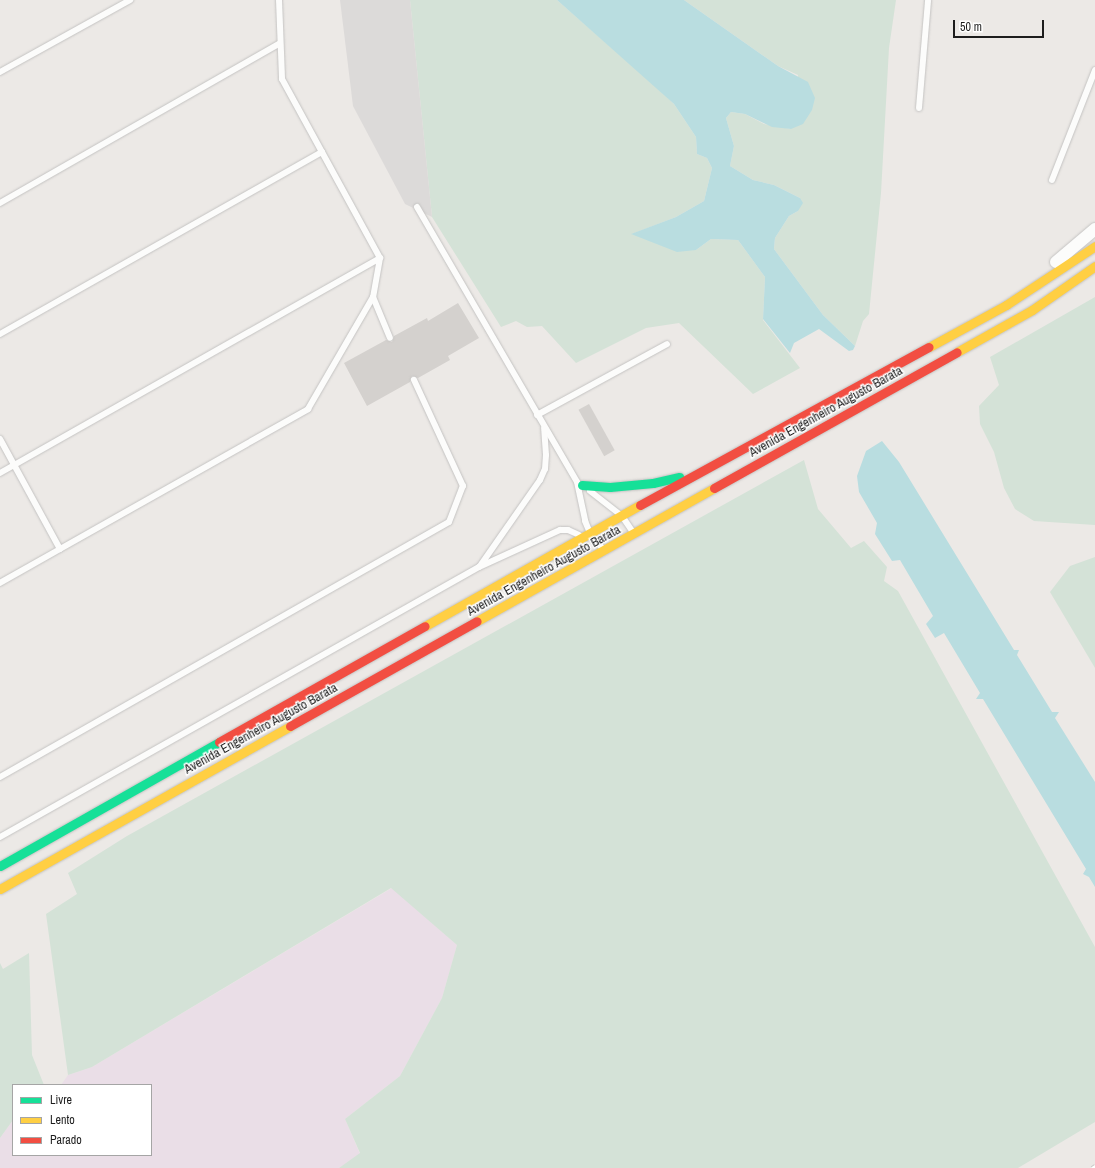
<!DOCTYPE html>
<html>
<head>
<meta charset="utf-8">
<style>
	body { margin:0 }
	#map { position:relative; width:1095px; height:1168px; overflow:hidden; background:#ece9e6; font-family:"Archivo Narrow",sans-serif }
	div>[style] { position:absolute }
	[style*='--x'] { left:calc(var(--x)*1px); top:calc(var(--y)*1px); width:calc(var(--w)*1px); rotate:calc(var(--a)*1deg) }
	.industrial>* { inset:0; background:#eadee7 }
	.wetland>* { inset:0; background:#d4e2d7 }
	.parking>* { inset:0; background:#dcdad9 }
	.water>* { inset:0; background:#b9dde0 }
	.building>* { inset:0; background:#d4d1ce; transform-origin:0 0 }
	.roads { filter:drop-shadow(0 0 1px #c4c3c2) drop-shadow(0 0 1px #c4c3c2) }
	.lane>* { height:6px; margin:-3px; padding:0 3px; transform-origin:3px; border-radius:3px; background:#fcfcfb }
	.street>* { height:12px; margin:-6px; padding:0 6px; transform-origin:6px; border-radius:6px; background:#fcfcfb }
	.fast>* { height:9px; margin:-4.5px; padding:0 4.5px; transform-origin:4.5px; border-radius:4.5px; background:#16e098 }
	.slow>* { height:9px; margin:-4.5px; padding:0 4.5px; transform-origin:4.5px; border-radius:4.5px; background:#ffcf43 }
	.jam>* { height:9px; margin:-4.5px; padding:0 4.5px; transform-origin:4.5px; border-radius:4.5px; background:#f24e42 }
	.rail>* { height:4.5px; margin-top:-2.25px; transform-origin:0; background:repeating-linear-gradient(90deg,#fff 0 9px,#cacac9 0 18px); box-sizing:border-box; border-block:1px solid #cacac9 }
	span { translate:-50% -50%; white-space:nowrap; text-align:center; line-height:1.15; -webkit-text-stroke:3px #fff; paint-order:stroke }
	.street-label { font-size:13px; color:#1d1d1d }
	.legend { position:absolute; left:12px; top:1084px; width:140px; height:72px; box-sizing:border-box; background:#fff; border:1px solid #a5a5a5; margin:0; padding:5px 7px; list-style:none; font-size:12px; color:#1d1d1d }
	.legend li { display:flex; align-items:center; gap:8px; height:20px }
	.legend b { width:20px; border:1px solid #a5a5a5 }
	.scale { position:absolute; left:953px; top:20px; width:91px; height:18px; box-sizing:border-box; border:2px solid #1d1d1d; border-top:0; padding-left:5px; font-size:12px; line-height:14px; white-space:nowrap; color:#1d1d1d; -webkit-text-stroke:3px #fff; paint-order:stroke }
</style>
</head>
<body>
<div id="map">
	<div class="industrial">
		<i style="clip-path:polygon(392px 888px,457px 945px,442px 998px,400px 1076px,345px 1119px,360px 1154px,339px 1168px,0 1168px,0 1138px,13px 1120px,13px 1155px,151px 1155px,151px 1085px,61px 1085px,68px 1075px,92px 1067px)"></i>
	</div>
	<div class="wetland">
		<i style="clip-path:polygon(410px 0,557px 0,655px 86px,674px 104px,696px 137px,697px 154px,707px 158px,712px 168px,704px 201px,676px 217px,632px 234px,696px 250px,711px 239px,738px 240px,765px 277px,763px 320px,800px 368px,753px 394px,679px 323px,646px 328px,576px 363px,542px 326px,527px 327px,516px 321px,501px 327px,432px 217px)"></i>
		<i style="clip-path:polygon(684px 0,896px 0,889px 48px,881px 193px,869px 314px,863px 321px,855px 346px,823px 315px,774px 249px,775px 238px,789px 216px,798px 211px,800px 198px,774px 185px,753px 180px,730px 166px,734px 146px,726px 118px,731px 112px,745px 114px,764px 124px,791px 129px,798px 75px,778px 66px)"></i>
		<i style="clip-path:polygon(1095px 297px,1095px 525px,1034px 521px,1015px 509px,1004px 488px,994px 452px,980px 424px,979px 406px,999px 385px,990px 357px)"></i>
		<i style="clip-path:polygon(804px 460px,818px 509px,851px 548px,864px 541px,887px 567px,884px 581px,898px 591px,1095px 947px,1095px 1122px,1018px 1168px,339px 1168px,360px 1153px,345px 1119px,400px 1076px,442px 998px,457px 945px,391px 888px,92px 1067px,68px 1075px,46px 914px,77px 894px,68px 873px,127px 836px)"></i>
		<i style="clip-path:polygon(1095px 557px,1095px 668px,1050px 592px,1070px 566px)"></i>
		<i style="clip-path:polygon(29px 953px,32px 1055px,44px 1085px,13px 1085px,13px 1120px,0 1138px,0 963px,3px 969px)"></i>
	</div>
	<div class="parking">
		<i style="clip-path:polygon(340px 0,410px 0,432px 217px,405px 204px,353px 106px)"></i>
	</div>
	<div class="water">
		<i style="clip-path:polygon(557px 0,684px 0,778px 66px,808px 82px,815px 98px,812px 110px,803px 124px,791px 129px,772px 127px,745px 114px,731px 112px,726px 118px,734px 146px,730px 166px,753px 180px,774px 185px,800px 198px,803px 203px,798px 211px,789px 216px,775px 238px,774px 249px,823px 315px,855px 346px,853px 350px,849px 351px,819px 329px,794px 343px,790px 353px,763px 319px,765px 277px,738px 240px,711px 239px,696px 250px,677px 252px,631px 234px,676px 217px,704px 201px,712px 168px,707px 158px,697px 154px,696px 137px,674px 104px)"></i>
		<i style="clip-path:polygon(882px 441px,899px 462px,1014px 650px,1019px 650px,1017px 655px,1052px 712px,1059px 712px,1055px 718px,1095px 782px,1095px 887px,1089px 877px,1083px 874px,1086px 869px,983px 699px,976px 699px,980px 693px,944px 633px,935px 638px,926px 624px,933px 616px,900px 560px,892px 561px,875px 534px,877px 523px,859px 492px,857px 476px,866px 451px)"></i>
	</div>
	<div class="building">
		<i style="clip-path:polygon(458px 303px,479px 338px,448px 356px,450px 360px,418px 378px,412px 376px,410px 382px,367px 406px,344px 363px,386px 340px,392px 342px,394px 336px,427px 318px,428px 321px)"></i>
		<i style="left:589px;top:404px;width:53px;height:12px;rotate:61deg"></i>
	</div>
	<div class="roads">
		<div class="lane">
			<i style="--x:279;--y:0;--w:79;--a:87.8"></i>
			<i style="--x:282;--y:79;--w:204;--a:61.3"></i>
			<i style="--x:0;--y:72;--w:149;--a:-29"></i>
			<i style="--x:919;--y:108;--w:108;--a:-85.2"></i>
			<i style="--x:1052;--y:180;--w:118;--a:-68.6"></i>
			<i style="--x:0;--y:203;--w:322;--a:-29.7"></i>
			<i style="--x:417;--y:207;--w:318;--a:59.8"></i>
			<i style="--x:577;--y:482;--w:40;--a:78"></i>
			<i style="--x:585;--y:521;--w:13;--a:67"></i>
			<i style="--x:590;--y:533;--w:19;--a:51"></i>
			<i style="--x:0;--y:334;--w:370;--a:-29.5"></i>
			<i style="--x:537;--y:415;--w:148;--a:-28.6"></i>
			<i style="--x:0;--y:439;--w:125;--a:61.4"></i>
			<i style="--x:60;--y:549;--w:69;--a:150.5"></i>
			<i style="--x:0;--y:473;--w:437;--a:-29.5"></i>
			<i style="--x:380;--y:258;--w:40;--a:100"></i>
			<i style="--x:373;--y:297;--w:44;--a:67.5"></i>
			<i style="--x:590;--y:491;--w:41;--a:38"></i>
			<i style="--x:622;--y:516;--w:18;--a:56"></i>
			<i style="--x:60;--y:549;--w:285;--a:-29.4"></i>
			<i style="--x:308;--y:409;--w:129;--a:-59.9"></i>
			<i style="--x:480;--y:566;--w:105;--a:-55.1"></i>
			<i style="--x:540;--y:480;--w:12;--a:-66"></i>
			<i style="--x:545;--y:469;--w:14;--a:-86"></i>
			<i style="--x:546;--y:455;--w:27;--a:-94"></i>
			<i style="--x:0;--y:777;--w:516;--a:-29.59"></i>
			<i style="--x:449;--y:522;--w:39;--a:-69"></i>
			<i style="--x:463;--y:486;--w:117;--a:-114.8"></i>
			<i style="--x:0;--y:837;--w:550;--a:-29.41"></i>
			<i style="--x:479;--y:567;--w:89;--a:-24.6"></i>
			<i style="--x:560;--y:530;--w:8;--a:0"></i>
			<i style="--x:568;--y:530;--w:12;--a:24"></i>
		</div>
		<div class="street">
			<i style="--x:1056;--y:262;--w:51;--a:-40.2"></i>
		</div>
		<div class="fast">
			<i style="--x:582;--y:485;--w:28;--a:4"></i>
			<i style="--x:610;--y:487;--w:43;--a:-5.3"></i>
			<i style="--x:653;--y:483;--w:27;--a:-13"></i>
			<i style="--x:0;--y:866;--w:252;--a:-29.5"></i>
		</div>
		<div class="slow">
			<i style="--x:929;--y:347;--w:88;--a:-28.6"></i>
			<i style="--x:1006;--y:305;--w:107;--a:-33.5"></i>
			<i style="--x:957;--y:352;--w:86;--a:-29.2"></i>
			<i style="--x:1032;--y:310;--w:77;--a:-34.9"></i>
			<i style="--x:477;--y:621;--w:272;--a:-29.3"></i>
			<i style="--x:425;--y:626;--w:247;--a:-29.4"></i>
			<i style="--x:0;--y:889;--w:333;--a:-29.3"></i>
		</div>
		<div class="jam">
			<i style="--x:714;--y:488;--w:278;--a:-29.2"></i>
			<i style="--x:640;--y:505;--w:329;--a:-28.7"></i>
			<i style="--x:290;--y:726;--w:214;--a:-29.3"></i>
			<i style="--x:219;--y:742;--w:236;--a:-29.4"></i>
		</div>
	</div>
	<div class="rail">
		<i style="--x:1092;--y:1168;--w:4;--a:-34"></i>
	</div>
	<div class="street-label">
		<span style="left:826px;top:412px;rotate:-29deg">Avenida Engenheiro Augusto Barata</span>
		<span style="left:544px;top:571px;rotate:-29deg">Avenida Engenheiro Augusto Barata</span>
		<span style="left:261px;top:729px;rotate:-29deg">Avenida Engenheiro Augusto Barata</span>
	</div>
	<ul class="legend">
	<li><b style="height:5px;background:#16e098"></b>Livre</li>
	<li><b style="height:5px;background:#ffcf43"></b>Lento</li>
	<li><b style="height:5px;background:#f24e42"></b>Parado</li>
	</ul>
	<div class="scale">50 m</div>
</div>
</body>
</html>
